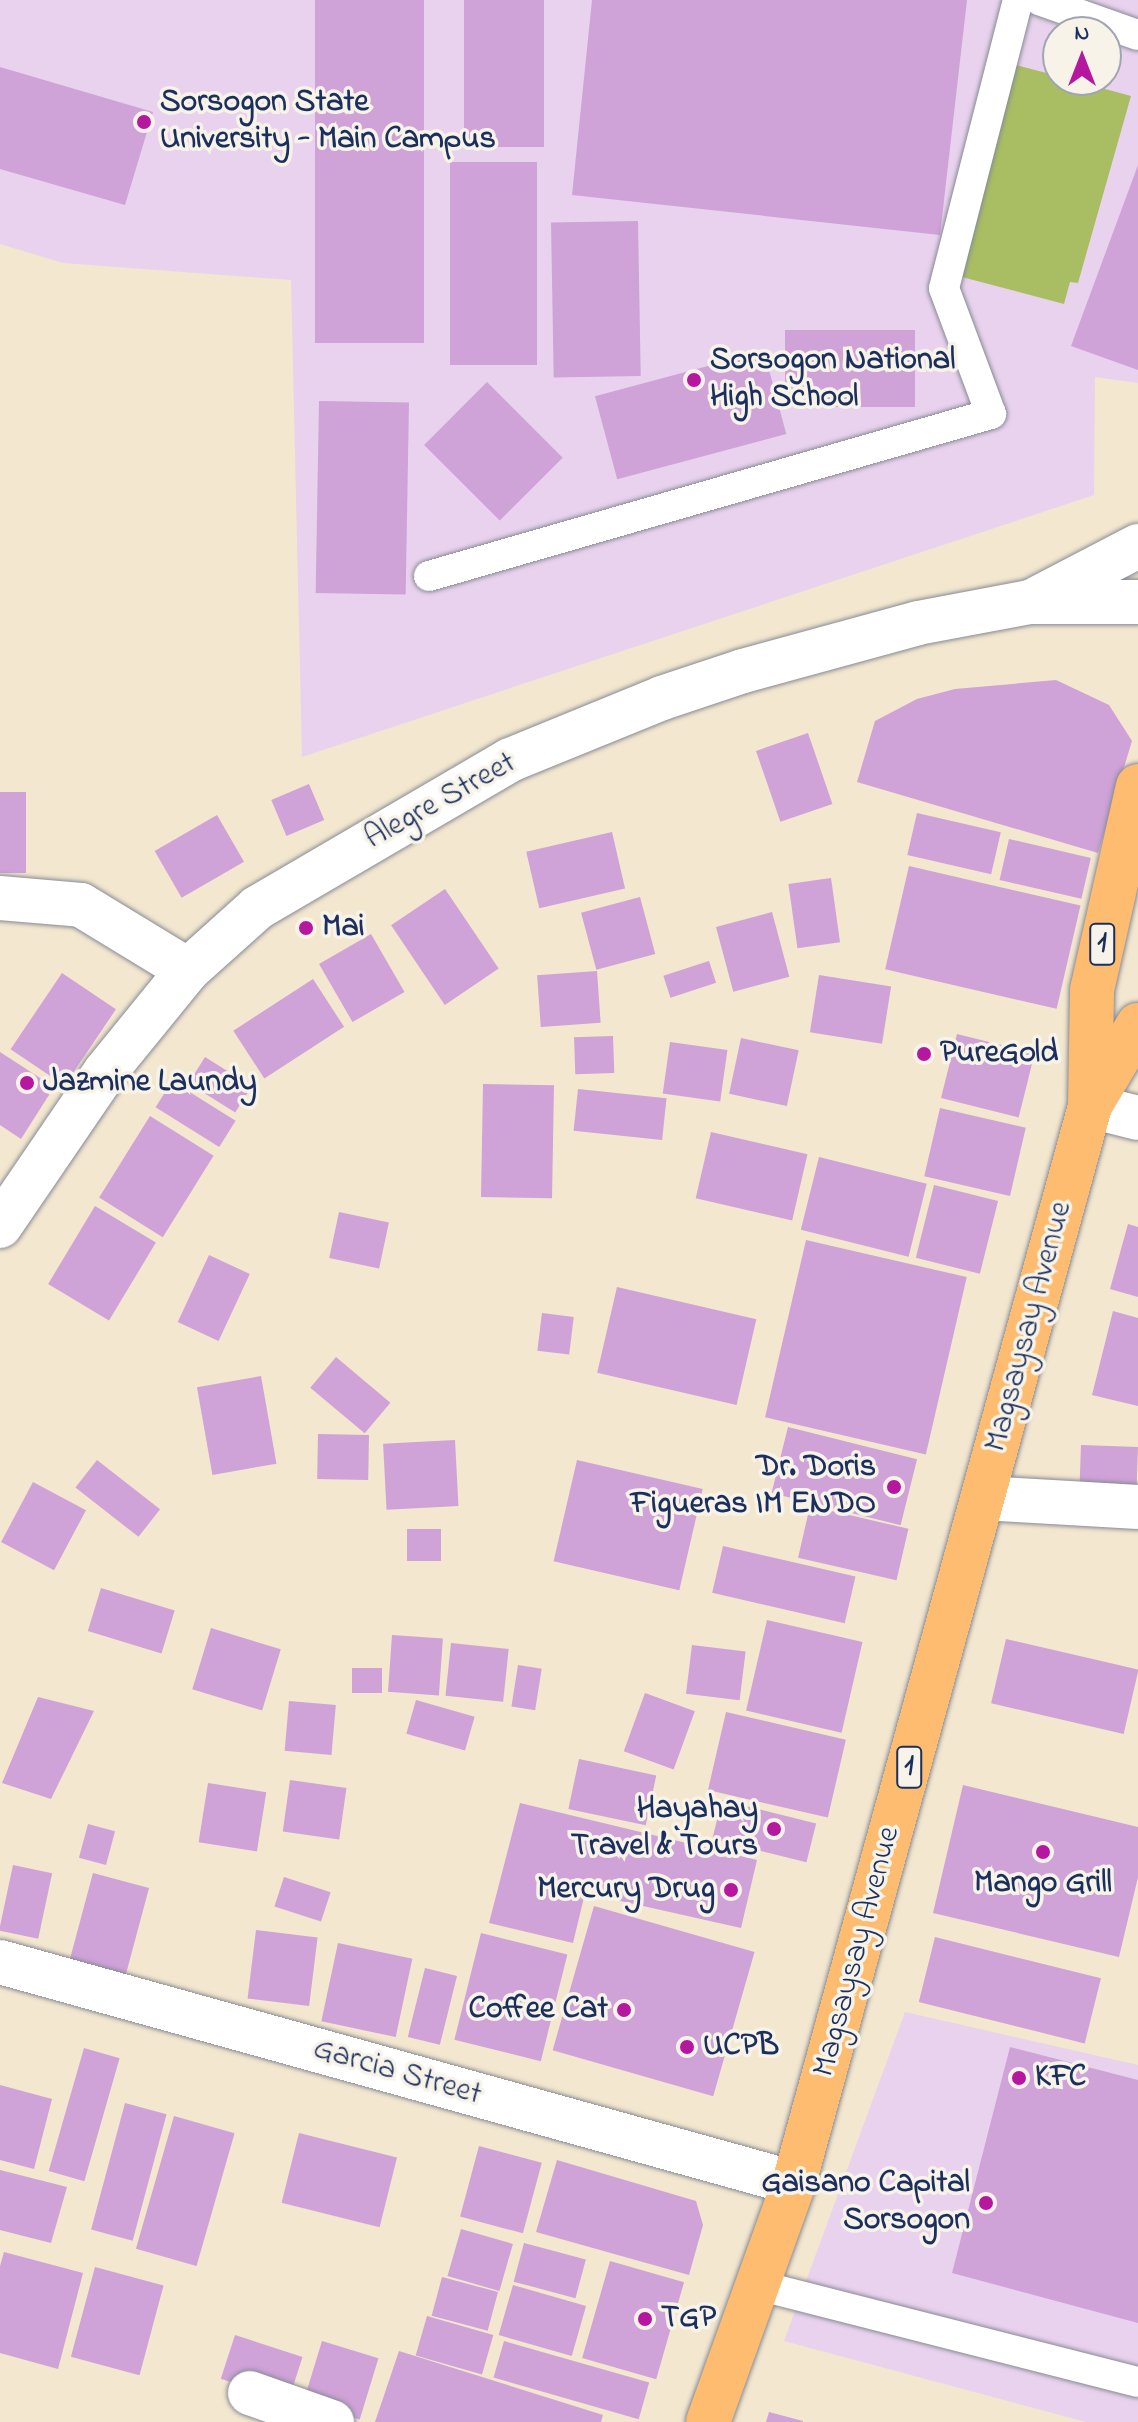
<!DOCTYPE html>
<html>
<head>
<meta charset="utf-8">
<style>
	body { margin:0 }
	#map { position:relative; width:1138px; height:2422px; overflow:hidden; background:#f3e7cf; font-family:"Indie Flower",sans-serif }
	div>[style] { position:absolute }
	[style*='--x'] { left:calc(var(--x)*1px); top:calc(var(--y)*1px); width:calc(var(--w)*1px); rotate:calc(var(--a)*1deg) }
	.built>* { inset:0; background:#e9d2ee }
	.green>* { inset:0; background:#a9be62 }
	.building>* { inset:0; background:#cfa2d8; transform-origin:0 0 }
	.roads { filter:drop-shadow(0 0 2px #878b96) drop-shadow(0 0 2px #878b96) }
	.service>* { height:30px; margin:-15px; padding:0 15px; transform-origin:15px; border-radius:15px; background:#fff }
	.minor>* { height:44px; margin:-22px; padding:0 22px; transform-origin:22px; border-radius:22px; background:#fff }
	.tertiary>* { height:44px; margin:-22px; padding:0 22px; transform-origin:22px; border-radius:22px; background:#fff }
	.primary>* { height:44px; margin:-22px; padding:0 22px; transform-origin:22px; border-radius:22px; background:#fdbc70 }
	.dots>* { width:22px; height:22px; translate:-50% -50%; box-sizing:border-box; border:4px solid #f7f3e8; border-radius:50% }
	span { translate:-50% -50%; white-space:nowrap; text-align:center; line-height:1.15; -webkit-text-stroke:7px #f7f3e8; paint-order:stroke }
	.shield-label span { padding:2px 6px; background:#f7f3e8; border:2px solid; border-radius:6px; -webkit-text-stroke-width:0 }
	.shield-label { font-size:30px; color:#1b2f5e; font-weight:700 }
	.poi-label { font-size:32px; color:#1b2f5e; font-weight:700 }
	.left { translate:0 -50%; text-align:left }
	.right { translate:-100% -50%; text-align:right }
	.street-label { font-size:32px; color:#1b2f5e }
	.north { position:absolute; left:1042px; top:16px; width:80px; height:80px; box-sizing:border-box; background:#f7f3e8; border:2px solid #9fa5b1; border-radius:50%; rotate:0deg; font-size:22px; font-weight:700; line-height:32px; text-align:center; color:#1b2f5e }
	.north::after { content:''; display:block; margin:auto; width:28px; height:36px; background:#b5179e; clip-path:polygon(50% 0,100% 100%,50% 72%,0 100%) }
</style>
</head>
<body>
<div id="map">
	<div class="built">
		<i style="clip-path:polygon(evenodd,0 0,1138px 0,1138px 383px,1095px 377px,1094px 495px,302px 757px,291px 280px,63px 263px,0 244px,0 0,1058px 32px,1106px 32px,1106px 80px,1058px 80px,1058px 32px)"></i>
		<i style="clip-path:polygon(905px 2012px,1138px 2065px,1138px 2422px,1086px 2422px,784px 2341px)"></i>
	</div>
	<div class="green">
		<i style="clip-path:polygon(1016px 65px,1058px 76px,1058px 80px,1072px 80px,1131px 96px,1078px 283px,1070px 282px,1064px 304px,958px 276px)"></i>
	</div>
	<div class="building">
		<i style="left:315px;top:0;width:109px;height:343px"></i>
		<i style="left:464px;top:0;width:80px;height:147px"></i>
		<i style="clip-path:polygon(592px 0,967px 0,940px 235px,572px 195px)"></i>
		<i style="clip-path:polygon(0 67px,153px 112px,125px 205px,0 169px)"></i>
		<i style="left:450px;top:162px;width:87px;height:203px"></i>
		<i style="clip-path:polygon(1138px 165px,1138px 370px,1071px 346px)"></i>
		<i style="left:638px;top:221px;width:155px;height:87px;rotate:89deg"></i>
		<i style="left:785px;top:330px;width:130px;height:77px"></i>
		<i style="left:764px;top:351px;width:86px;height:175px;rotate:75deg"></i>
		<i style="left:487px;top:382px;width:107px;height:89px;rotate:45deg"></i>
		<i style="left:319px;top:401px;width:90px;height:192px;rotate:1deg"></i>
		<i style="clip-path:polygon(1056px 680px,1109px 705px,1132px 741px,1098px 853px,857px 782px,875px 721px,917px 699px,955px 689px)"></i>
		<i style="left:808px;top:733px;width:75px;height:55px;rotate:71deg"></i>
		<i style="left:309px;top:784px;width:39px;height:41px;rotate:67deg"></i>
		<i style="left:0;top:792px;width:26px;height:81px"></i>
		<i style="left:917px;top:813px;width:86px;height:43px;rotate:13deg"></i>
		<i style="left:217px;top:815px;width:54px;height:72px;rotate:60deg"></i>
		<i style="left:612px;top:832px;width:58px;height:88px;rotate:77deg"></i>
		<i style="left:1009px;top:839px;width:84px;height:42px;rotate:13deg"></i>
		<i style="left:909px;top:866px;width:176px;height:106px;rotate:13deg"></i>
		<i style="left:831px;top:878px;width:65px;height:43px;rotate:82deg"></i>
		<i style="left:445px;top:889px;width:96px;height:65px;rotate:56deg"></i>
		<i style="left:640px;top:897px;width:59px;height:61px;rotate:75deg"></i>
		<i style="left:772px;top:912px;width:67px;height:58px;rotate:75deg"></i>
		<i style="left:371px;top:934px;width:67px;height:60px;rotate:60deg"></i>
		<i style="left:709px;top:961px;width:23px;height:48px;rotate:72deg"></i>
		<i style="left:597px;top:971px;width:52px;height:60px;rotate:86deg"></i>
		<i style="left:62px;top:973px;width:65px;height:92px;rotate:34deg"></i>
		<i style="left:819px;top:975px;width:73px;height:58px;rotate:9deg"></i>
		<i style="left:313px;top:979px;width:57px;height:95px;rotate:57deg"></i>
		<i style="left:957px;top:1034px;width:80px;height:66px;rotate:14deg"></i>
		<i style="left:613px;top:1036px;width:37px;height:39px;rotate:88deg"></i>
		<i style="left:741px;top:1038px;width:59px;height:57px;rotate:12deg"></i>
		<i style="left:670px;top:1042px;width:58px;height:52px;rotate:8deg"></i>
		<i style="clip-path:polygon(0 1052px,54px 1087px,21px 1139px,0 1125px)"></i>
		<i style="left:205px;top:1057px;width:55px;height:31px;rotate:32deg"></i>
		<i style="left:172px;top:1081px;width:75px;height:31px;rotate:32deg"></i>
		<i style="left:483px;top:1084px;width:71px;height:113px;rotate:1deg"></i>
		<i style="left:578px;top:1089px;width:89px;height:42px;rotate:6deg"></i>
		<i style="left:940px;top:1108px;width:88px;height:70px;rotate:13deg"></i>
		<i style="left:150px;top:1116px;width:75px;height:96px;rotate:32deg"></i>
		<i style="left:711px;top:1132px;width:99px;height:68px;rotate:13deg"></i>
		<i style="left:819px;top:1157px;width:111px;height:75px;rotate:14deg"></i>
		<i style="left:934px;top:1185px;width:66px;height:75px;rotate:14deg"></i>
		<i style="left:95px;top:1206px;width:71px;height:91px;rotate:31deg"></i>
		<i style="left:339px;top:1212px;width:51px;height:47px;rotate:12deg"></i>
		<i style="clip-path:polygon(1128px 1224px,1138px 1227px,1138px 1297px,1110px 1289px)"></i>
		<i style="left:806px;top:1240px;width:165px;height:182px;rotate:13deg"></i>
		<i style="left:209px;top:1255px;width:45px;height:74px;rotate:25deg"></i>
		<i style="left:617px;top:1287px;width:143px;height:88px;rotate:13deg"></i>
		<i style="clip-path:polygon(1113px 1311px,1138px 1318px,1138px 1406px,1092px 1395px)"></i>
		<i style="left:542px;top:1313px;width:32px;height:38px;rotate:7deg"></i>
		<i style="left:336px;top:1357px;width:71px;height:40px;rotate:40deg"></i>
		<i style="left:261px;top:1376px;width:89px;height:65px;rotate:80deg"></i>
		<i style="left:788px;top:1427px;width:133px;height:68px;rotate:14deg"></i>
		<i style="left:318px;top:1434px;width:51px;height:45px;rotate:1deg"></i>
		<i style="left:455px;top:1440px;width:66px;height:72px;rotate:87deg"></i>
		<i style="left:1081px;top:1445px;width:57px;height:51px;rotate:2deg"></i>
		<i style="left:97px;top:1460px;width:80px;height:35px;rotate:38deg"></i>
		<i style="left:577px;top:1460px;width:129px;height:104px;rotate:13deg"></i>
		<i style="left:33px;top:1482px;width:60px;height:68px;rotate:28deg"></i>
		<i style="left:810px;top:1506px;width:101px;height:53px;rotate:13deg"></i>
		<i style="left:407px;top:1529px;width:34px;height:32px"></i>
		<i style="left:723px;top:1546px;width:136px;height:48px;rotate:13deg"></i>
		<i style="left:101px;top:1588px;width:77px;height:45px;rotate:17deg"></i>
		<i style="left:767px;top:1620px;width:98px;height:93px;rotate:13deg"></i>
		<i style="left:211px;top:1628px;width:73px;height:64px;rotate:17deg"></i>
		<i style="left:392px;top:1635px;width:51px;height:57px;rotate:4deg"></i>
		<i style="left:1006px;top:1639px;width:136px;height:66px;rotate:13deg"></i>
		<i style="left:451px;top:1643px;width:58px;height:53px;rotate:6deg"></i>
		<i style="left:692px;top:1645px;width:54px;height:49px;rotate:7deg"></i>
		<i style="left:518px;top:1665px;width:24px;height:42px;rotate:9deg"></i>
		<i style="left:382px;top:1668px;width:25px;height:30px;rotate:90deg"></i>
		<i style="left:645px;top:1693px;width:53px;height:62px;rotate:20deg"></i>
		<i style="clip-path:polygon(38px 1697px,94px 1711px,51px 1799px,2px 1783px)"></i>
		<i style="left:416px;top:1700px;width:61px;height:35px;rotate:16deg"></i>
		<i style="left:289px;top:1701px;width:47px;height:50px;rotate:5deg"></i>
		<i style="left:726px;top:1712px;width:123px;height:80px;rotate:13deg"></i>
		<i style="left:579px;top:1759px;width:79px;height:51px;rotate:12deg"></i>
		<i style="left:290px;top:1780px;width:57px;height:52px;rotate:8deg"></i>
		<i style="left:208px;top:1783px;width:59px;height:60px;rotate:9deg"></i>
		<i style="clip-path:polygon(963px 1785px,1138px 1827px,1138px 1877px,1119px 1957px,933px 1913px)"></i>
		<i style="left:722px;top:1800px;width:97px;height:40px;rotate:14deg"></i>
		<i style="clip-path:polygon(520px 1803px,757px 1860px,741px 1928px,585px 1893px,573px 1943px,489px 1923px)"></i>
		<i style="left:88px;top:1824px;width:28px;height:35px;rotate:15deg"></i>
		<i style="left:13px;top:1865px;width:40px;height:67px;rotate:12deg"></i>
		<i style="left:93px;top:1873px;width:58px;height:103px;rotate:15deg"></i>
		<i style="left:284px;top:1877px;width:49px;height:31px;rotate:18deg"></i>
		<i style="left:594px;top:1906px;width:167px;height:150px;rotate:16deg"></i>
		<i style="left:256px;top:1930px;width:62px;height:69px;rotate:7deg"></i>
		<i style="left:481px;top:1933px;width:89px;height:110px;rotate:14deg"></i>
		<i style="left:935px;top:1937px;width:171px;height:67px;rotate:14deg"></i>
		<i style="left:338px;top:1943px;width:76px;height:80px;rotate:12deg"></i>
		<i style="left:425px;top:1968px;width:33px;height:71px;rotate:14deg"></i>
		<i style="clip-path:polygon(1010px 2047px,1138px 2080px,1138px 2323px,952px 2273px)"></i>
		<i style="left:84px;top:2048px;width:37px;height:128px;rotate:16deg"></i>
		<i style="clip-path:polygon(0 2085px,52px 2099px,34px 2169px,0 2160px)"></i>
		<i style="left:125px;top:2103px;width:43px;height:131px;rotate:15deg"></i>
		<i style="left:174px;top:2116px;width:63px;height:138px;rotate:16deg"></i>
		<i style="left:299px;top:2133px;width:101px;height:72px;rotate:14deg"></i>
		<i style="left:479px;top:2146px;width:65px;height:73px;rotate:15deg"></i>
		<i style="clip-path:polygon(557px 2160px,696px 2201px,703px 2225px,689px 2275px,536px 2232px)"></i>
		<i style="clip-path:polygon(0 2170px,67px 2187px,51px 2243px,0 2230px)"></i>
		<i style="left:461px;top:2229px;width:54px;height:49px;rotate:16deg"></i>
		<i style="left:524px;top:2243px;width:64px;height:40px;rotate:15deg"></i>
		<i style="clip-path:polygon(4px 2252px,83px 2273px,58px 2369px,0 2353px,0 2266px)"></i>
		<i style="left:610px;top:2261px;width:77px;height:101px;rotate:16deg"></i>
		<i style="left:95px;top:2267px;width:71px;height:93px;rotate:15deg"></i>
		<i style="left:442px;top:2277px;width:58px;height:40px;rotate:15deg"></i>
		<i style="left:513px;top:2285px;width:76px;height:52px;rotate:16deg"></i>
		<i style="left:427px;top:2316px;width:69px;height:41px;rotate:16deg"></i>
		<i style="left:235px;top:2335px;width:71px;height:46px;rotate:18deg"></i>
		<i style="left:322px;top:2341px;width:59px;height:64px;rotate:17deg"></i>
		<i style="left:504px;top:2341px;width:151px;height:38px;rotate:16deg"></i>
		<i style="clip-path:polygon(399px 2351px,603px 2415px,601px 2422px,375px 2422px)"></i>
		<i style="clip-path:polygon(769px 2412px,803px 2421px,803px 2422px,766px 2422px)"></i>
	</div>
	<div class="roads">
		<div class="service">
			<i style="--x:1039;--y:0;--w:105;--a:19.5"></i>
			<i style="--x:429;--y:576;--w:585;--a:-16.08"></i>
			<i style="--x:991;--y:414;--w:134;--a:-110.5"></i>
			<i style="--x:944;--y:288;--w:297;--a:-75.6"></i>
			<i style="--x:757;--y:2285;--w:393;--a:14.3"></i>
		</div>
		<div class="minor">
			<i style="--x:0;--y:898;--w:81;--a:4.9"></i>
			<i style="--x:81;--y:905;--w:125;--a:31.3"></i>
			<i style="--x:1090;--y:1106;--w:49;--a:14"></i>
			<i style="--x:983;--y:1498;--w:155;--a:3.3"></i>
			<i style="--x:250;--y:2393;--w:87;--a:19.5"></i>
		</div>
		<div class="tertiary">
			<i style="--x:1038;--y:598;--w:113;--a:-27.5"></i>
			<i style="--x:0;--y:1226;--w:186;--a:-55.7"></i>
			<i style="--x:105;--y:1072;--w:132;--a:-50.9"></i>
			<i style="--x:188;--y:970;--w:93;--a:-41.9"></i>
			<i style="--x:257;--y:908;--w:293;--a:-30.3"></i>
			<i style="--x:510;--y:760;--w:164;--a:-22.2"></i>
			<i style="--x:662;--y:698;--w:85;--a:-18.4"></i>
			<i style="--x:743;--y:671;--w:181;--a:-15.3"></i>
			<i style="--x:918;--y:623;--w:113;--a:-10.7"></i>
			<i style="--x:1029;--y:602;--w:109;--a:0"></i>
			<i style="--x:0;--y:1962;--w:824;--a:15.55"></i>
		</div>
		<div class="primary">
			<i style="--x:1091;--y:1104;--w:92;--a:-59.3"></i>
			<i style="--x:708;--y:2422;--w:254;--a:-70.2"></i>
			<i style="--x:794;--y:2183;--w:1117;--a:-74.63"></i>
			<i style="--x:1090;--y:1106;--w:116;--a:-89"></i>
			<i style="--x:1092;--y:990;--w:209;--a:-77.3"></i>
		</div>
	</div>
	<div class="dots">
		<i style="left:144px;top:122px;background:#b5179e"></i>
		<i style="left:694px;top:380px;background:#b5179e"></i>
		<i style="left:306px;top:928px;background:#b5179e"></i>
		<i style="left:924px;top:1054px;background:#b5179e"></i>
		<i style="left:27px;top:1083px;background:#b5179e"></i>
		<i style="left:894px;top:1487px;background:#b5179e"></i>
		<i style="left:774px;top:1829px;background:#b5179e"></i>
		<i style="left:1043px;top:1852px;background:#b5179e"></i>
		<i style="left:731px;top:1890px;background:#b5179e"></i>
		<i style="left:624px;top:2010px;background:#b5179e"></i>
		<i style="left:687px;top:2047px;background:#b5179e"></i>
		<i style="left:1019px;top:2078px;background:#b5179e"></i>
		<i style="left:986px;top:2203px;background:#b5179e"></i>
		<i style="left:645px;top:2319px;background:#b5179e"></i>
	</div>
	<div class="shield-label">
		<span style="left:1102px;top:944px">1</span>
		<span style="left:909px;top:1767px">1</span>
	</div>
	<div class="poi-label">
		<span class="left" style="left:160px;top:122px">Sorsogon State<br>University - Main Campus</span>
		<span class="left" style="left:710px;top:380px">Sorsogon National<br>High School</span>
		<span class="left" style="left:322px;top:928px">Mai</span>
		<span class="left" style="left:940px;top:1054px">PureGold</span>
		<span class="left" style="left:43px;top:1083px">Jazmine Laundy</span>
		<span class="right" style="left:876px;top:1487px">Dr. Doris<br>Figueras IM ENDO</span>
		<span class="right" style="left:758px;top:1829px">Hayahay<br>Travel &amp; Tours</span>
		<span style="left:1043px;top:1884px">Mango Grill</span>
		<span class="right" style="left:715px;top:1890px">Mercury Drug</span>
		<span class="right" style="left:608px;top:2010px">Coffee Cat</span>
		<span class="left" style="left:703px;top:2047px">UCPB</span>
		<span class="left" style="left:1035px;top:2078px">KFC</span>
		<span class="right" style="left:970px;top:2203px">Gaisano Capital<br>Sorsogon</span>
		<span class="left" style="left:661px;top:2319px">TGP</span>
	</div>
	<div class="street-label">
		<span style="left:441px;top:802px;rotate:-29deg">Alegre Street</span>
		<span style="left:1030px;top:1327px;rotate:-75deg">Magsaysay Avenue</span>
		<span style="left:858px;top:1952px;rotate:-75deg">Magsaysay Avenue</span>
		<span style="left:397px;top:2073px;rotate:16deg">Garcia Street</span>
	</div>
	<div class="north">N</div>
</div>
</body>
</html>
